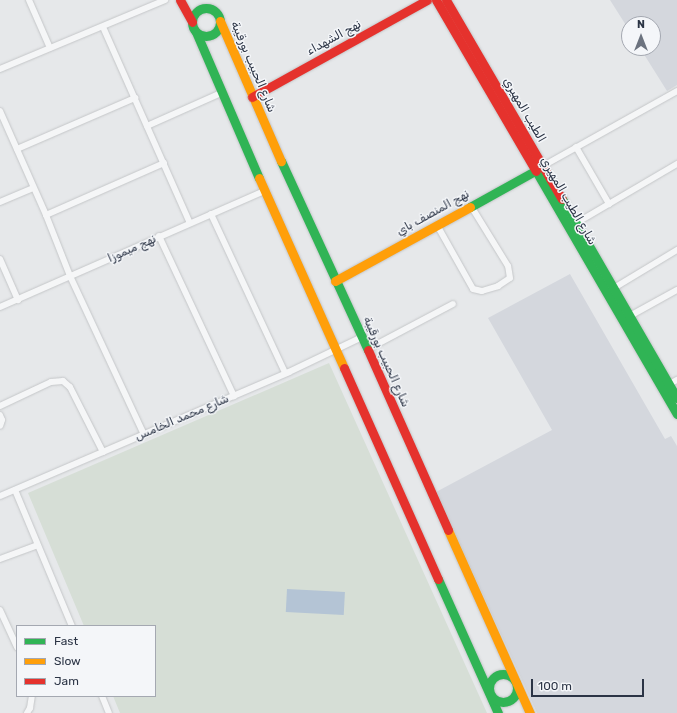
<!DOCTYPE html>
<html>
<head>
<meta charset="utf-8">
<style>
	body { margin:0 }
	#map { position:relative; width:677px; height:713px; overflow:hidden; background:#e6e8ea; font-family:Rubik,"Noto Sans Arabic",sans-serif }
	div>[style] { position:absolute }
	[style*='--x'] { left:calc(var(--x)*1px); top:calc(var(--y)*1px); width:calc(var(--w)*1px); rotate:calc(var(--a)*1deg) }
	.built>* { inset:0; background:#d4d7dd }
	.green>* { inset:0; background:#d6ded6 }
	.water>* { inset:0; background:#b4c4d5; transform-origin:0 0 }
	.roads { filter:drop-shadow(0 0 1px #c4c6c8) drop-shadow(0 0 1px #c4c6c8) }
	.street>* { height:6px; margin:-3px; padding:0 3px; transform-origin:3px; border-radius:3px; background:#f5f6f7 }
	.fast>* { height:9px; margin:-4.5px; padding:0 4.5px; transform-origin:4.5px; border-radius:4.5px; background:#30b455 }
	.fast>.ring { margin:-4.5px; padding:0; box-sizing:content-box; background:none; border:9px solid #30b455; border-radius:50% }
	.slow>* { height:9px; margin:-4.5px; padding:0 4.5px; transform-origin:4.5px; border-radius:4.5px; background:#ff9f0a }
	.jam>* { height:9px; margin:-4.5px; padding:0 4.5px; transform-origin:4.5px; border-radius:4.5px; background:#e5322d }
	span { translate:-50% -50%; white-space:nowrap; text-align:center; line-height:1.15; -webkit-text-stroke:3px #f4f6f9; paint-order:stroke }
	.street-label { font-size:12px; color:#2b3445 }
	.legend { position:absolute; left:16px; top:625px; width:140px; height:72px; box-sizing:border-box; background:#f4f6f9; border:1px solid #a4a8b1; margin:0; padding:5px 7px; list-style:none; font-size:12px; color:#2b3445 }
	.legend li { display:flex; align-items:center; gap:8px; height:20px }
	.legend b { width:20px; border:1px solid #a4a8b1 }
	.north { position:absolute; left:621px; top:16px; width:40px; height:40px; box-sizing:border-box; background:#f4f6f9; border:1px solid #a4a8b1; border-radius:50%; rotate:0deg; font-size:11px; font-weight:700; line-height:16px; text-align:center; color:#2b3445 }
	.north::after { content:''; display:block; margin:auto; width:14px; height:18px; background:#6c737f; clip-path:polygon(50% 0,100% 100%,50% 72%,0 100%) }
	.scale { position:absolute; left:531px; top:679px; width:113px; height:18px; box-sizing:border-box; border:2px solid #2b3445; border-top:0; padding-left:5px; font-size:12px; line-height:14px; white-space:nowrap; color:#2b3445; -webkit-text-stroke:3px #f4f6f9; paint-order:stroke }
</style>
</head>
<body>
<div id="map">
	<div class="built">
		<i style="clip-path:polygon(610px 0,677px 0,677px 85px,667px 91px,640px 48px,653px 48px,653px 24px,629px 24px,629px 30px)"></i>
		<i style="clip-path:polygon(570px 274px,665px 439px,671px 436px,677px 446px,677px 713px,537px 713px,436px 492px,552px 430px,488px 318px)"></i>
	</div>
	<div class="green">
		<i style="clip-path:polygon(329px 363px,487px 713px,120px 713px,113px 696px,155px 696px,155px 626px,84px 626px,28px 493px)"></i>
	</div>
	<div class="water">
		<i style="left:287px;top:589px;width:58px;height:23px;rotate:3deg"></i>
	</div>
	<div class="roads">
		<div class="street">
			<i style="--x:29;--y:0;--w:52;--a:66.4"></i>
			<i style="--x:103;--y:27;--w:214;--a:66.1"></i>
			<i style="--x:0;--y:69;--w:179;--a:-22.7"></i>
			<i style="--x:0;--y:111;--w:114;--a:66.1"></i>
			<i style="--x:46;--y:215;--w:66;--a:68.5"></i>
			<i style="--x:70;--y:276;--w:175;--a:65"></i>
			<i style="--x:147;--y:126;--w:81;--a:-24"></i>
			<i style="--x:576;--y:147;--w:66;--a:59.9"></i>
			<i style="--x:17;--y:149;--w:129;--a:-23.4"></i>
			<i style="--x:543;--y:166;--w:154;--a:-29.2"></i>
			<i style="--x:0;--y:202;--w:36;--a:-23"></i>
			<i style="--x:211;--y:214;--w:175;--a:65"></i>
			<i style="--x:46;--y:215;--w:129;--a:-23.8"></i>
			<i style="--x:437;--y:225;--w:73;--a:60.6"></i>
			<i style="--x:473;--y:289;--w:9;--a:13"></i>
			<i style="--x:482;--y:291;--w:17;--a:-17"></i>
			<i style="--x:498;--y:286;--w:14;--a:-34"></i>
			<i style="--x:510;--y:278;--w:12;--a:-99"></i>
			<i style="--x:508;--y:266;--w:70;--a:-121.7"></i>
			<i style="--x:573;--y:225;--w:121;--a:-30.4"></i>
			<i style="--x:159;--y:236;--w:177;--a:64.9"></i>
			<i style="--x:0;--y:259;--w:45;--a:66.3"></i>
			<i style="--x:614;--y:288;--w:74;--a:-31.1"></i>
			<i style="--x:0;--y:307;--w:288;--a:-23.7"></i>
			<i style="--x:628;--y:317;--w:56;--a:-28.9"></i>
			<i style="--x:368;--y:349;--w:96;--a:-27.9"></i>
			<i style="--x:666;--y:386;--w:13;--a:-29"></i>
			<i style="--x:0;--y:406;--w:56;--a:-25.2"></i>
			<i style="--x:51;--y:382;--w:12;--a:-5"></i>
			<i style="--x:63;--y:381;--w:9;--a:41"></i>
			<i style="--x:70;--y:387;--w:73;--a:63.1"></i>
			<i style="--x:0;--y:415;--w:5;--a:68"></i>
			<i style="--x:2;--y:420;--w:6;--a:108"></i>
			<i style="--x:15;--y:490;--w:147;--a:67.3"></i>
			<i style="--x:0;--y:496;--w:314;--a:-23.2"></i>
			<i style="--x:289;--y:372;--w:81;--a:-25.6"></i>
			<i style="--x:0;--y:559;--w:40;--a:-20.2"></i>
			<i style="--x:0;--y:610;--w:41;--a:65.3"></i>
			<i style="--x:102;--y:696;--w:18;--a:68"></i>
			<i style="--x:27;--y:713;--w:6;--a:-59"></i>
			<i style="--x:30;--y:708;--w:12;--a:-81"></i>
		</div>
		<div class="fast">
			<i class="ring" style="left:192px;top:8px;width:19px;height:19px"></i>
			<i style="--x:196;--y:32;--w:159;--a:66.7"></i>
			<i style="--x:281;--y:161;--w:208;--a:65.3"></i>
			<i style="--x:536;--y:171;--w:281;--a:59.9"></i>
			<i style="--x:562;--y:199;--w:230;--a:60"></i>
			<i style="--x:470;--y:207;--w:80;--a:-29.1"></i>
			<i style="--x:438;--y:579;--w:147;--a:65.9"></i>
			<i class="ring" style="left:489px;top:674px;width:19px;height:19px"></i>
		</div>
		<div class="slow">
			<i style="--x:220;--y:21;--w:153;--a:66.5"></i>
			<i style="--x:259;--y:178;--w:208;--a:65.9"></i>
			<i style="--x:335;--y:281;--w:154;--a:-28.7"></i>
			<i style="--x:448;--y:530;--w:201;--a:65.9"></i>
		</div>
		<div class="jam">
			<i style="--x:180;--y:0;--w:25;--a:61"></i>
			<i style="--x:436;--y:0;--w:198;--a:59.7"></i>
			<i style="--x:446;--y:0;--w:230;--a:59.8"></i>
			<i style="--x:252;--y:97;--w:200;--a:-29"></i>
			<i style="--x:368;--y:350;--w:197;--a:66"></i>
			<i style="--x:344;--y:368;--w:231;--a:66"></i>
		</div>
	</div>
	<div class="street-label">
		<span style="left:334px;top:38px;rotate:-29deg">نهج الشهداء</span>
		<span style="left:253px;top:67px;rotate:67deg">شارع الحبيب بورقيبة</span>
		<span style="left:524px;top:110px;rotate:60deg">الطيب المهيري</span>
		<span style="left:568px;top:201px;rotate:60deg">شارع الطيب المهيري</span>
		<span style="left:433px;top:213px;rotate:-29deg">نهج المنصف باي</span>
		<span style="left:132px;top:249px;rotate:-24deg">نهج ميموزا</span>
		<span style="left:386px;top:362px;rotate:66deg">شارع الحبيب بورقيبة</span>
		<span style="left:182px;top:418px;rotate:-23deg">شارع محمد الخامس</span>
	</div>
	<ul class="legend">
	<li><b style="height:5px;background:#30b455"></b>Fast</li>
	<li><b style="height:5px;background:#ff9f0a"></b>Slow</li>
	<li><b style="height:5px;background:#e5322d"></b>Jam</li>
	</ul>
	<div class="north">N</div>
	<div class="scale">100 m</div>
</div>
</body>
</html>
